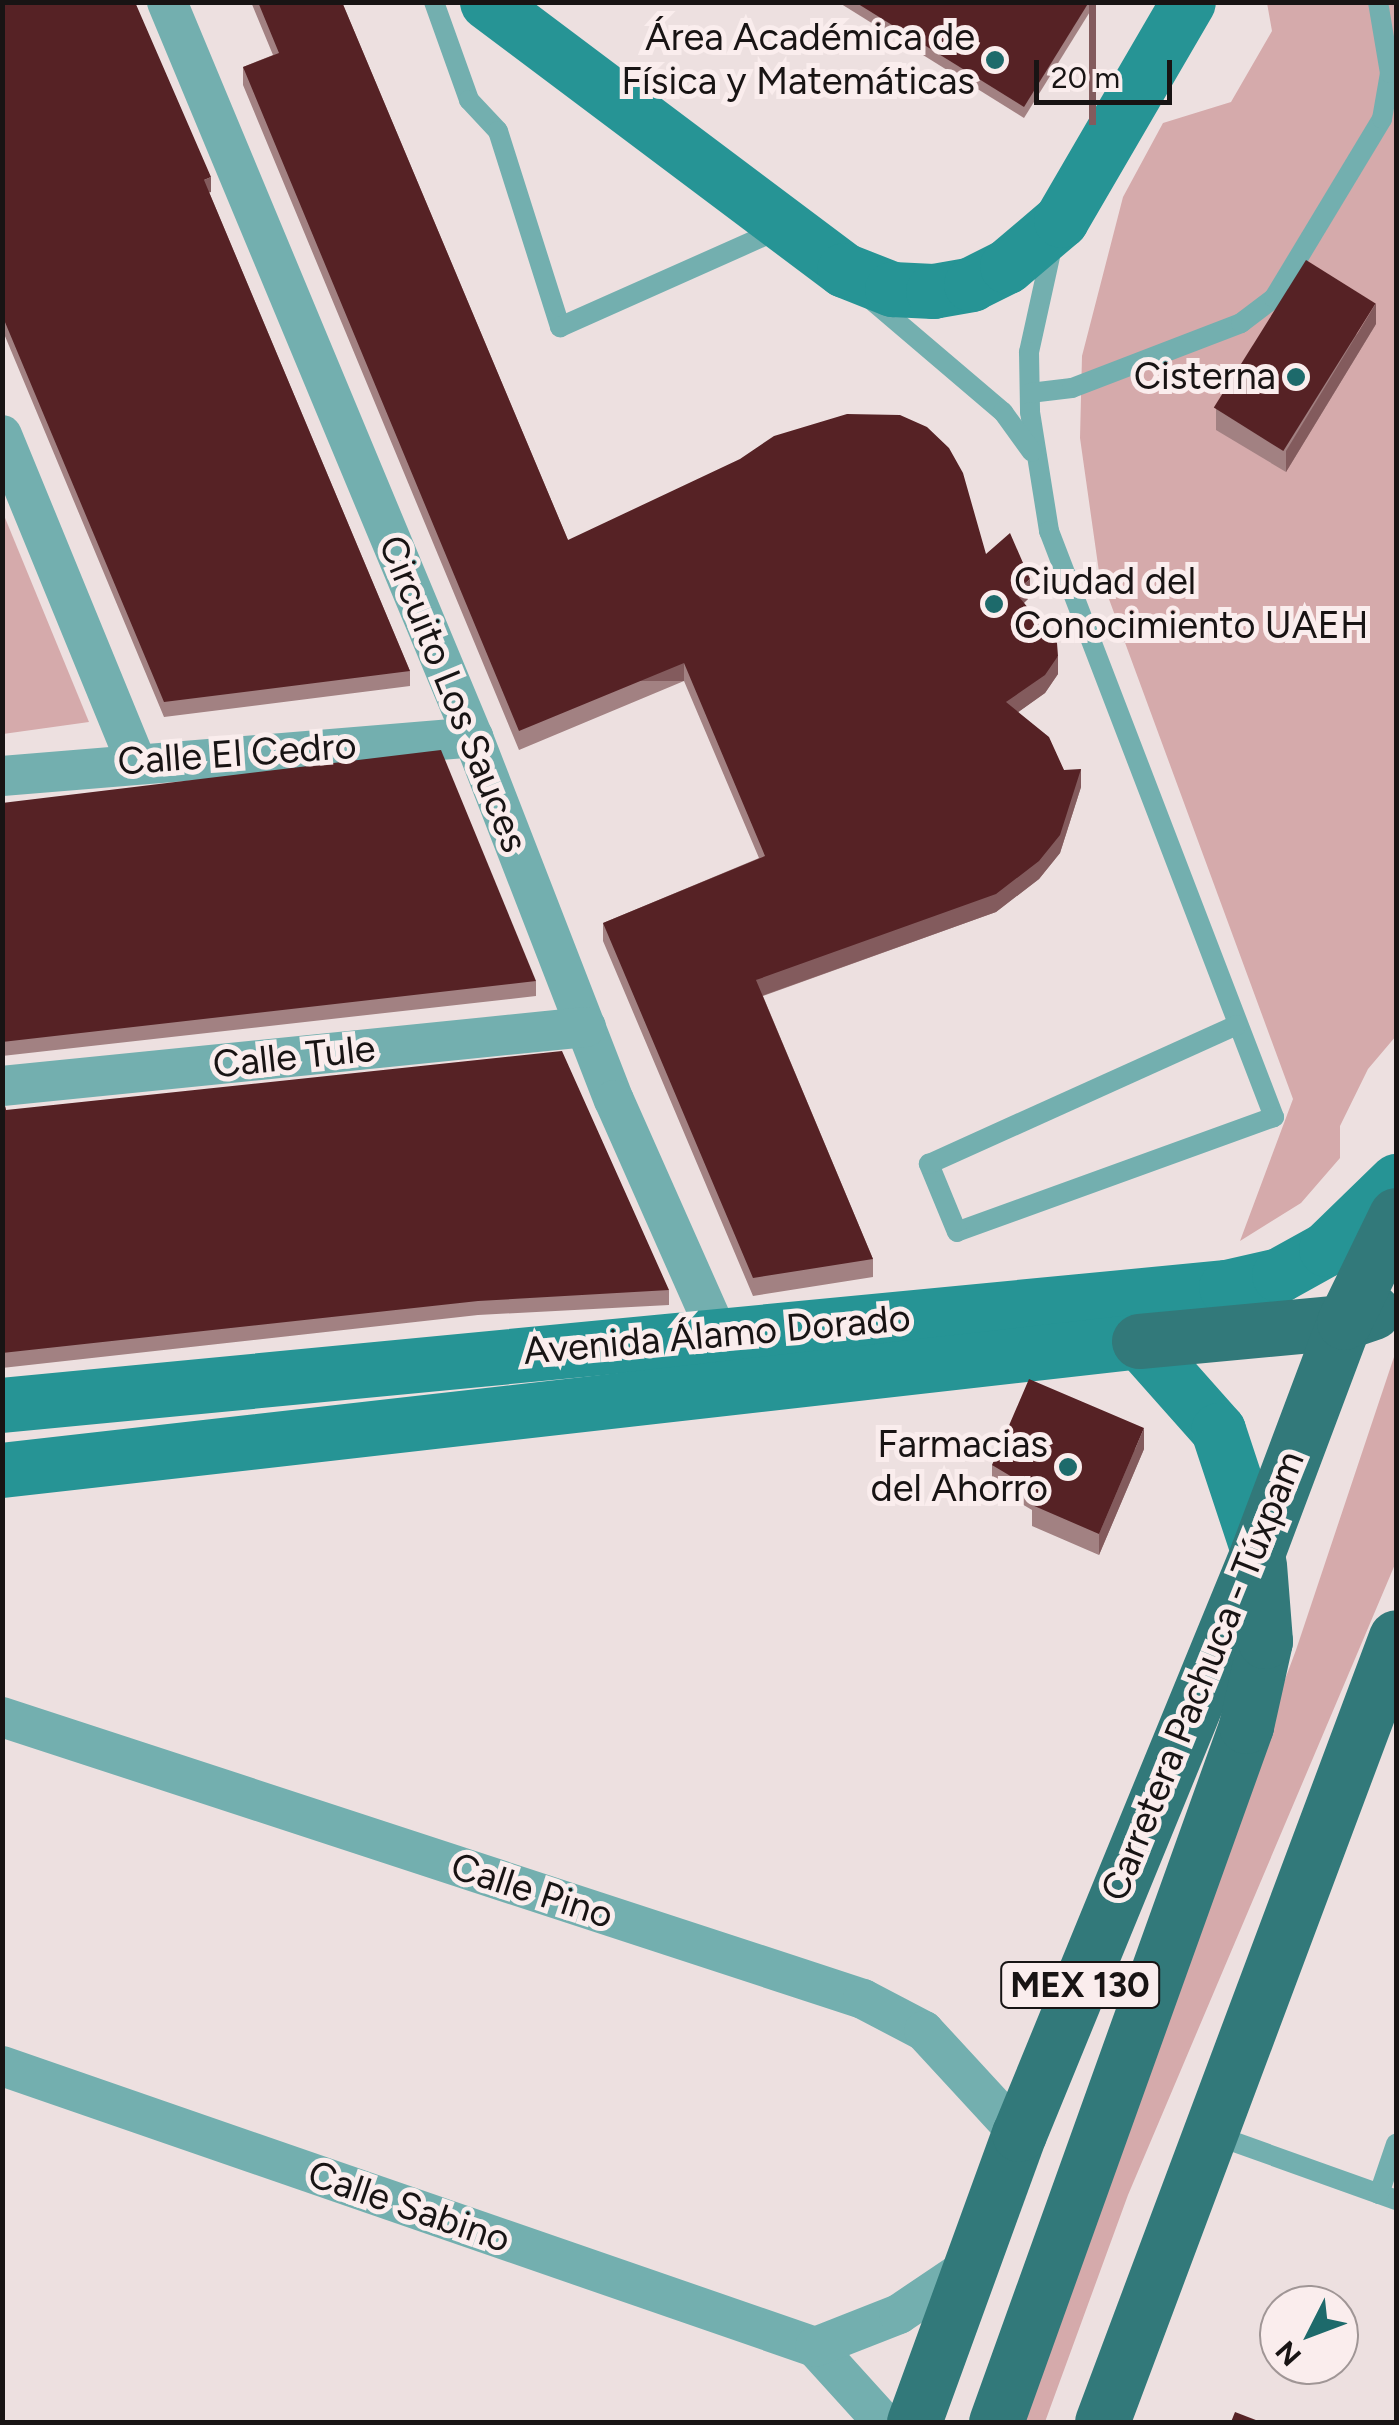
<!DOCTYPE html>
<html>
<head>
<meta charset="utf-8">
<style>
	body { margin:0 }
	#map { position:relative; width:1399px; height:2425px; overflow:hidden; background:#ede0e0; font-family:Figtree,sans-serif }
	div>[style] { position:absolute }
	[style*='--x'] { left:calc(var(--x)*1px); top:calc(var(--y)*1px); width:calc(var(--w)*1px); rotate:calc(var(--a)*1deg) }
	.green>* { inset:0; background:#d5aaab }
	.lane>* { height:20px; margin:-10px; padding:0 10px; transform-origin:10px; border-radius:10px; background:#73afaf }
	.street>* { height:40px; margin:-20px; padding:0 20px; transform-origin:20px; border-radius:20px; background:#73afaf }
	.secondary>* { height:55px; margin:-27.5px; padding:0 27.5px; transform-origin:27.5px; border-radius:27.5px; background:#269495 }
	.primary>* { height:55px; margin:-27.5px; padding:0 27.5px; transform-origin:27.5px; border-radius:27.5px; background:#32797a }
	.wall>* { inset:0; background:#a28182 }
	.shaded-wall>* { inset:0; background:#835b5d; transform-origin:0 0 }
	.building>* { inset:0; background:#562225; transform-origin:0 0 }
	.dots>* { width:28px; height:28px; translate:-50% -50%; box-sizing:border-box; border:5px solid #faeded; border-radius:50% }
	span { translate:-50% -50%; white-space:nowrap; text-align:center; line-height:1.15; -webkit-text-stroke:10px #faeded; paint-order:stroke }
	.shield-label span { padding:2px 8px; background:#faeded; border:2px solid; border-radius:8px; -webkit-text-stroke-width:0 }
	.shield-label { font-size:35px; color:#181414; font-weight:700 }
	.poi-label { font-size:38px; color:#181414 }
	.right { translate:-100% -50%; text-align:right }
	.left { translate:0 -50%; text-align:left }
	.street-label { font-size:38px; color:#181414 }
	.frame { position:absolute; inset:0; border:5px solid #181414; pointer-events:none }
	.north { position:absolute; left:1259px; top:2285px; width:100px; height:100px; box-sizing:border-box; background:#faeded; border:2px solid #a09696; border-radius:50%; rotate:228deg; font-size:28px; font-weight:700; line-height:40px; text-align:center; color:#181414 }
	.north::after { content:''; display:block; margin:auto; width:35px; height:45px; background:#1d6a6b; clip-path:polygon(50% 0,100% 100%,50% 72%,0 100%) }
	.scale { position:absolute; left:1034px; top:60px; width:138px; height:45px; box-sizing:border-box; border:5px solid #181414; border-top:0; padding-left:12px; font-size:30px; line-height:35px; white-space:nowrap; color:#181414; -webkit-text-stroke:8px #faeded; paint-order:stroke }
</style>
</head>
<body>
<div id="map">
	<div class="green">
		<i style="clip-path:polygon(1267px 3px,1396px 3px,1396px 1036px,1368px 1069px,1340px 1126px,1340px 1158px,1301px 1203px,1240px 1241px,1293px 1099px,1099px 572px,1080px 438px,1082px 356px,1123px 197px,1163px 123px,1231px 102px,1272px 31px)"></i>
		<i style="clip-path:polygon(3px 513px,89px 722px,3px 734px)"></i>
		<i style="clip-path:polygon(1396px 1351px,1396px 1562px,1128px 2195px,1045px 2422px,1015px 2422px,1098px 2181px,1296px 1650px)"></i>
	</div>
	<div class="lane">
		<i style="--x:434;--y:2;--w:104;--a:70.3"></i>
		<i style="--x:469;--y:100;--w:42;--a:46.9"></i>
		<i style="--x:498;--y:131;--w:206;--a:72.4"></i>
		<i style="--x:560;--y:327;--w:241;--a:-24"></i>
		<i style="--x:1053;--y:243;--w:112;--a:102.4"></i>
		<i style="--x:1029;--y:352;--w:60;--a:89"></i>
		<i style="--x:1030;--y:412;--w:121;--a:80.9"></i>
		<i style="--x:1049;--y:531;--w:628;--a:69"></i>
		<i style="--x:1274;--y:1117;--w:337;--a:160.1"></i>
		<i style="--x:957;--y:1232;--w:74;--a:-112.4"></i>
		<i style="--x:929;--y:1164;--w:338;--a:-24.3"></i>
		<i style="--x:869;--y:298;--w:176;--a:40.4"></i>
		<i style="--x:1003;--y:412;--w:49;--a:54.1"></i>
		<i style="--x:1030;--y:393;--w:42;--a:-6.8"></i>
		<i style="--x:1072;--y:388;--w:181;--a:-21"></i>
		<i style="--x:1241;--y:323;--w:41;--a:-37.1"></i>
		<i style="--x:1274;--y:298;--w:209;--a:-58.9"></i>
		<i style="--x:1382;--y:119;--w:47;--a:-80.1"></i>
		<i style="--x:1390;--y:73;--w:72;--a:-99.6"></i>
		<i style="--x:1212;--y:2134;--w:195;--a:19.7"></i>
		<i style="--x:1379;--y:2194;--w:53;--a:-71.2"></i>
	</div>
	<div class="street">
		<i style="--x:167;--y:2;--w:796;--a:67.4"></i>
		<i style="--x:473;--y:737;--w:389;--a:68.8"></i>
		<i style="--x:614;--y:1100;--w:281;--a:66.1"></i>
		<i style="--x:2;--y:435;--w:351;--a:67.7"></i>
		<i style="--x:2;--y:776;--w:473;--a:-4.7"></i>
		<i style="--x:2;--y:1086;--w:587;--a:-5.77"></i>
		<i style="--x:2;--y:1717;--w:906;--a:18.13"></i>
		<i style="--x:863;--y:1999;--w:69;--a:27.7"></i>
		<i style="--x:924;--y:2031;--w:140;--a:47.3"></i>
		<i style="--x:2;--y:2066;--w:860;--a:19.07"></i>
		<i style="--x:815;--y:2347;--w:101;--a:47.8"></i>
		<i style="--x:815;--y:2347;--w:90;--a:-21.4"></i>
		<i style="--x:899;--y:2314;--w:88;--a:-33.9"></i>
	</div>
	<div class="secondary">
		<i style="--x:487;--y:2;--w:446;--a:36.9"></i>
		<i style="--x:844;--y:270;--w:52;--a:21.6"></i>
		<i style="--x:892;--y:289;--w:41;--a:2.8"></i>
		<i style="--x:933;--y:291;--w:39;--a:-10"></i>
		<i style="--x:971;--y:284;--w:40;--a:-26.6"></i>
		<i style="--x:1007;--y:266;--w:71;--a:-40.4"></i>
		<i style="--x:1061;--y:220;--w:252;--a:-59.8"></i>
		<i style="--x:2;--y:1405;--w:1230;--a:-5.51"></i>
		<i style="--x:1226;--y:1287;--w:54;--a:-12.8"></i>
		<i style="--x:1279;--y:1275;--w:54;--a:-29"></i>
		<i style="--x:1326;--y:1249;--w:98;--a:-44.2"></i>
		<i style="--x:2;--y:1470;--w:1144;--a:-6.47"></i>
		<i style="--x:1139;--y:1341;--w:119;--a:48.4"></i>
		<i style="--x:1218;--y:1430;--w:127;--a:71.7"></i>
	</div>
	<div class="primary">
		<i style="--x:1139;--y:1341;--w:206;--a:-5.3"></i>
		<i style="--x:1344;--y:1322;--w:31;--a:-19"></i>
		<i style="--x:914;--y:2422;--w:307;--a:-70"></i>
		<i style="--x:1019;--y:2134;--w:630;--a:-67.71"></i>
		<i style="--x:1258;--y:1551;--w:245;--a:-69.4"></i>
		<i style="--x:1344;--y:1322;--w:119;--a:-64.1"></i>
		<i style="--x:996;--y:2422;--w:740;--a:-70.24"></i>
		<i style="--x:1246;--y:1726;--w:87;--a:-77.4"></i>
		<i style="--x:1265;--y:1641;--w:77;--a:-94.5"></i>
		<i style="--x:1102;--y:2422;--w:838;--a:-69.47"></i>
	</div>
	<div class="wall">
		<i style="clip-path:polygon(2px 2px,211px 192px,209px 192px,410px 671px,410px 686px,164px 717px,2px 329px)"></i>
		<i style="clip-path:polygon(251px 2px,342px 2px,568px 540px,986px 554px,1030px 597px,1024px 603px,1058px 674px,1045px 693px,1018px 712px,1064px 770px,1081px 787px,1060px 853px,1039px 879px,996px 912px,763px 996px,873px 1259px,873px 1277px,753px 1296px,603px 941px,603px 923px,759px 858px,684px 681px,519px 750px,243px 85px,243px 67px,273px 55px)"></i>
		<i style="clip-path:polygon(838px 2px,1096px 2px,1024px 118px)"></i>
		<i style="clip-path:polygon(1376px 324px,1286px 472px,1216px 430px,1216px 409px)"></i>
		<i style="clip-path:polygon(2px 803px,536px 981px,536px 996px,2px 1056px)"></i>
		<i style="clip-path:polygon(2px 1094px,6px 1110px,669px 1290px,669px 1305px,478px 1315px,2px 1368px)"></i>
		<i style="clip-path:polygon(1144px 1449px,1099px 1555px,1032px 1526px,1032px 1510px,992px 1486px,992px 1465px)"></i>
	</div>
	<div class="shaded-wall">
		<i style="left:1089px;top:2px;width:7px;height:123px"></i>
		<i style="clip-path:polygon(211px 177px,211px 192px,204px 194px,204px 180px)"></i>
		<i style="clip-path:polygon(1376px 303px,1376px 324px,1286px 472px,1286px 451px)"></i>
		<i style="clip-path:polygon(1030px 579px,1030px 597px,1015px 611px,1015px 592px)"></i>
		<i style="clip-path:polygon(1058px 656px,1058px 674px,1045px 693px,1006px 721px,1006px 702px)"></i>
		<i style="left:684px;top:663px;width:18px;height:178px;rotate:90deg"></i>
		<i style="clip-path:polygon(1081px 769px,1081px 787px,1060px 853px,1039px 879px,996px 912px,756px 998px,756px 980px)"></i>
		<i style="clip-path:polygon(1144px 1428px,1144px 1449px,1099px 1555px,1099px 1534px)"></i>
	</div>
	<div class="building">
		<i style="clip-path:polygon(2px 2px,135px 2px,211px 177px,204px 180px,410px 671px,164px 702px,2px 315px)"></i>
		<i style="clip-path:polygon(258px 2px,342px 2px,568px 540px,740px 459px,774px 436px,847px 414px,900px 415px,927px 427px,949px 448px,963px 473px,986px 554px,1010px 533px,1030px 579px,1015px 592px,1057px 643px,1058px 656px,1045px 675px,1006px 702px,1049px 737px,1064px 770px,1081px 769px,1060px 835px,1039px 861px,996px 894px,756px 980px,873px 1259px,753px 1278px,603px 923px,765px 856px,684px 663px,519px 731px,243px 67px,279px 53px)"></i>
		<i style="clip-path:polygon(855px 2px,1089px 2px,1024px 107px)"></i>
		<i style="left:1306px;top:260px;width:82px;height:174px;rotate:32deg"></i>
		<i style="clip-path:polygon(441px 750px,536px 981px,2px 1042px,2px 803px)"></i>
		<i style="clip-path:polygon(562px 1051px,669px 1290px,478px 1301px,2px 1353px,2px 1094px,6px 1110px)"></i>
		<i style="clip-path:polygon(1029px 1379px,1144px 1428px,1099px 1534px,1032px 1505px,1037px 1492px,992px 1465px)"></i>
		<i style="clip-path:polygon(1235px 2412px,1261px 2422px,1231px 2422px)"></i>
	</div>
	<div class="dots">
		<i style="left:995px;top:60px;background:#1d6a6b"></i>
		<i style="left:1296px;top:377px;background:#1d6a6b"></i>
		<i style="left:994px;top:604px;background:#1d6a6b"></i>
		<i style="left:1068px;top:1467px;background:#1d6a6b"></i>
	</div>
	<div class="shield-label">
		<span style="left:1080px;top:1985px">MEX 130</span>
	</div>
	<div class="poi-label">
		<span class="right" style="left:975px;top:60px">Área Académica de<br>Física y Matemáticas</span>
		<span class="right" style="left:1276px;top:377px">Cisterna</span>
		<span class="left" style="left:1014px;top:604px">Ciudad del<br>Conocimiento UAEH</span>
		<span class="right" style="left:1048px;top:1467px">Farmacias<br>del Ahorro</span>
	</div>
	<div class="street-label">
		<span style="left:453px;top:694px;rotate:68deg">Circuito Los Sauces</span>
		<span style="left:237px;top:754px;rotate:-4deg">Calle El Cedro</span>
		<span style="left:294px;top:1057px;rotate:-6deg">Calle Tule</span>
		<span style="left:717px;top:1335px;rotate:-5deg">Avenida Álamo Dorado</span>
		<span style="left:1203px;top:1676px;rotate:-68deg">Carretera Pachuca - Túxpam</span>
		<span style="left:532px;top:1891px;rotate:18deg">Calle Pino</span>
		<span style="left:409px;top:2207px;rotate:19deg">Calle Sabino</span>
	</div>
	<div class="frame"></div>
	<div class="north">N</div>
	<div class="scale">20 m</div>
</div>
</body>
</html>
